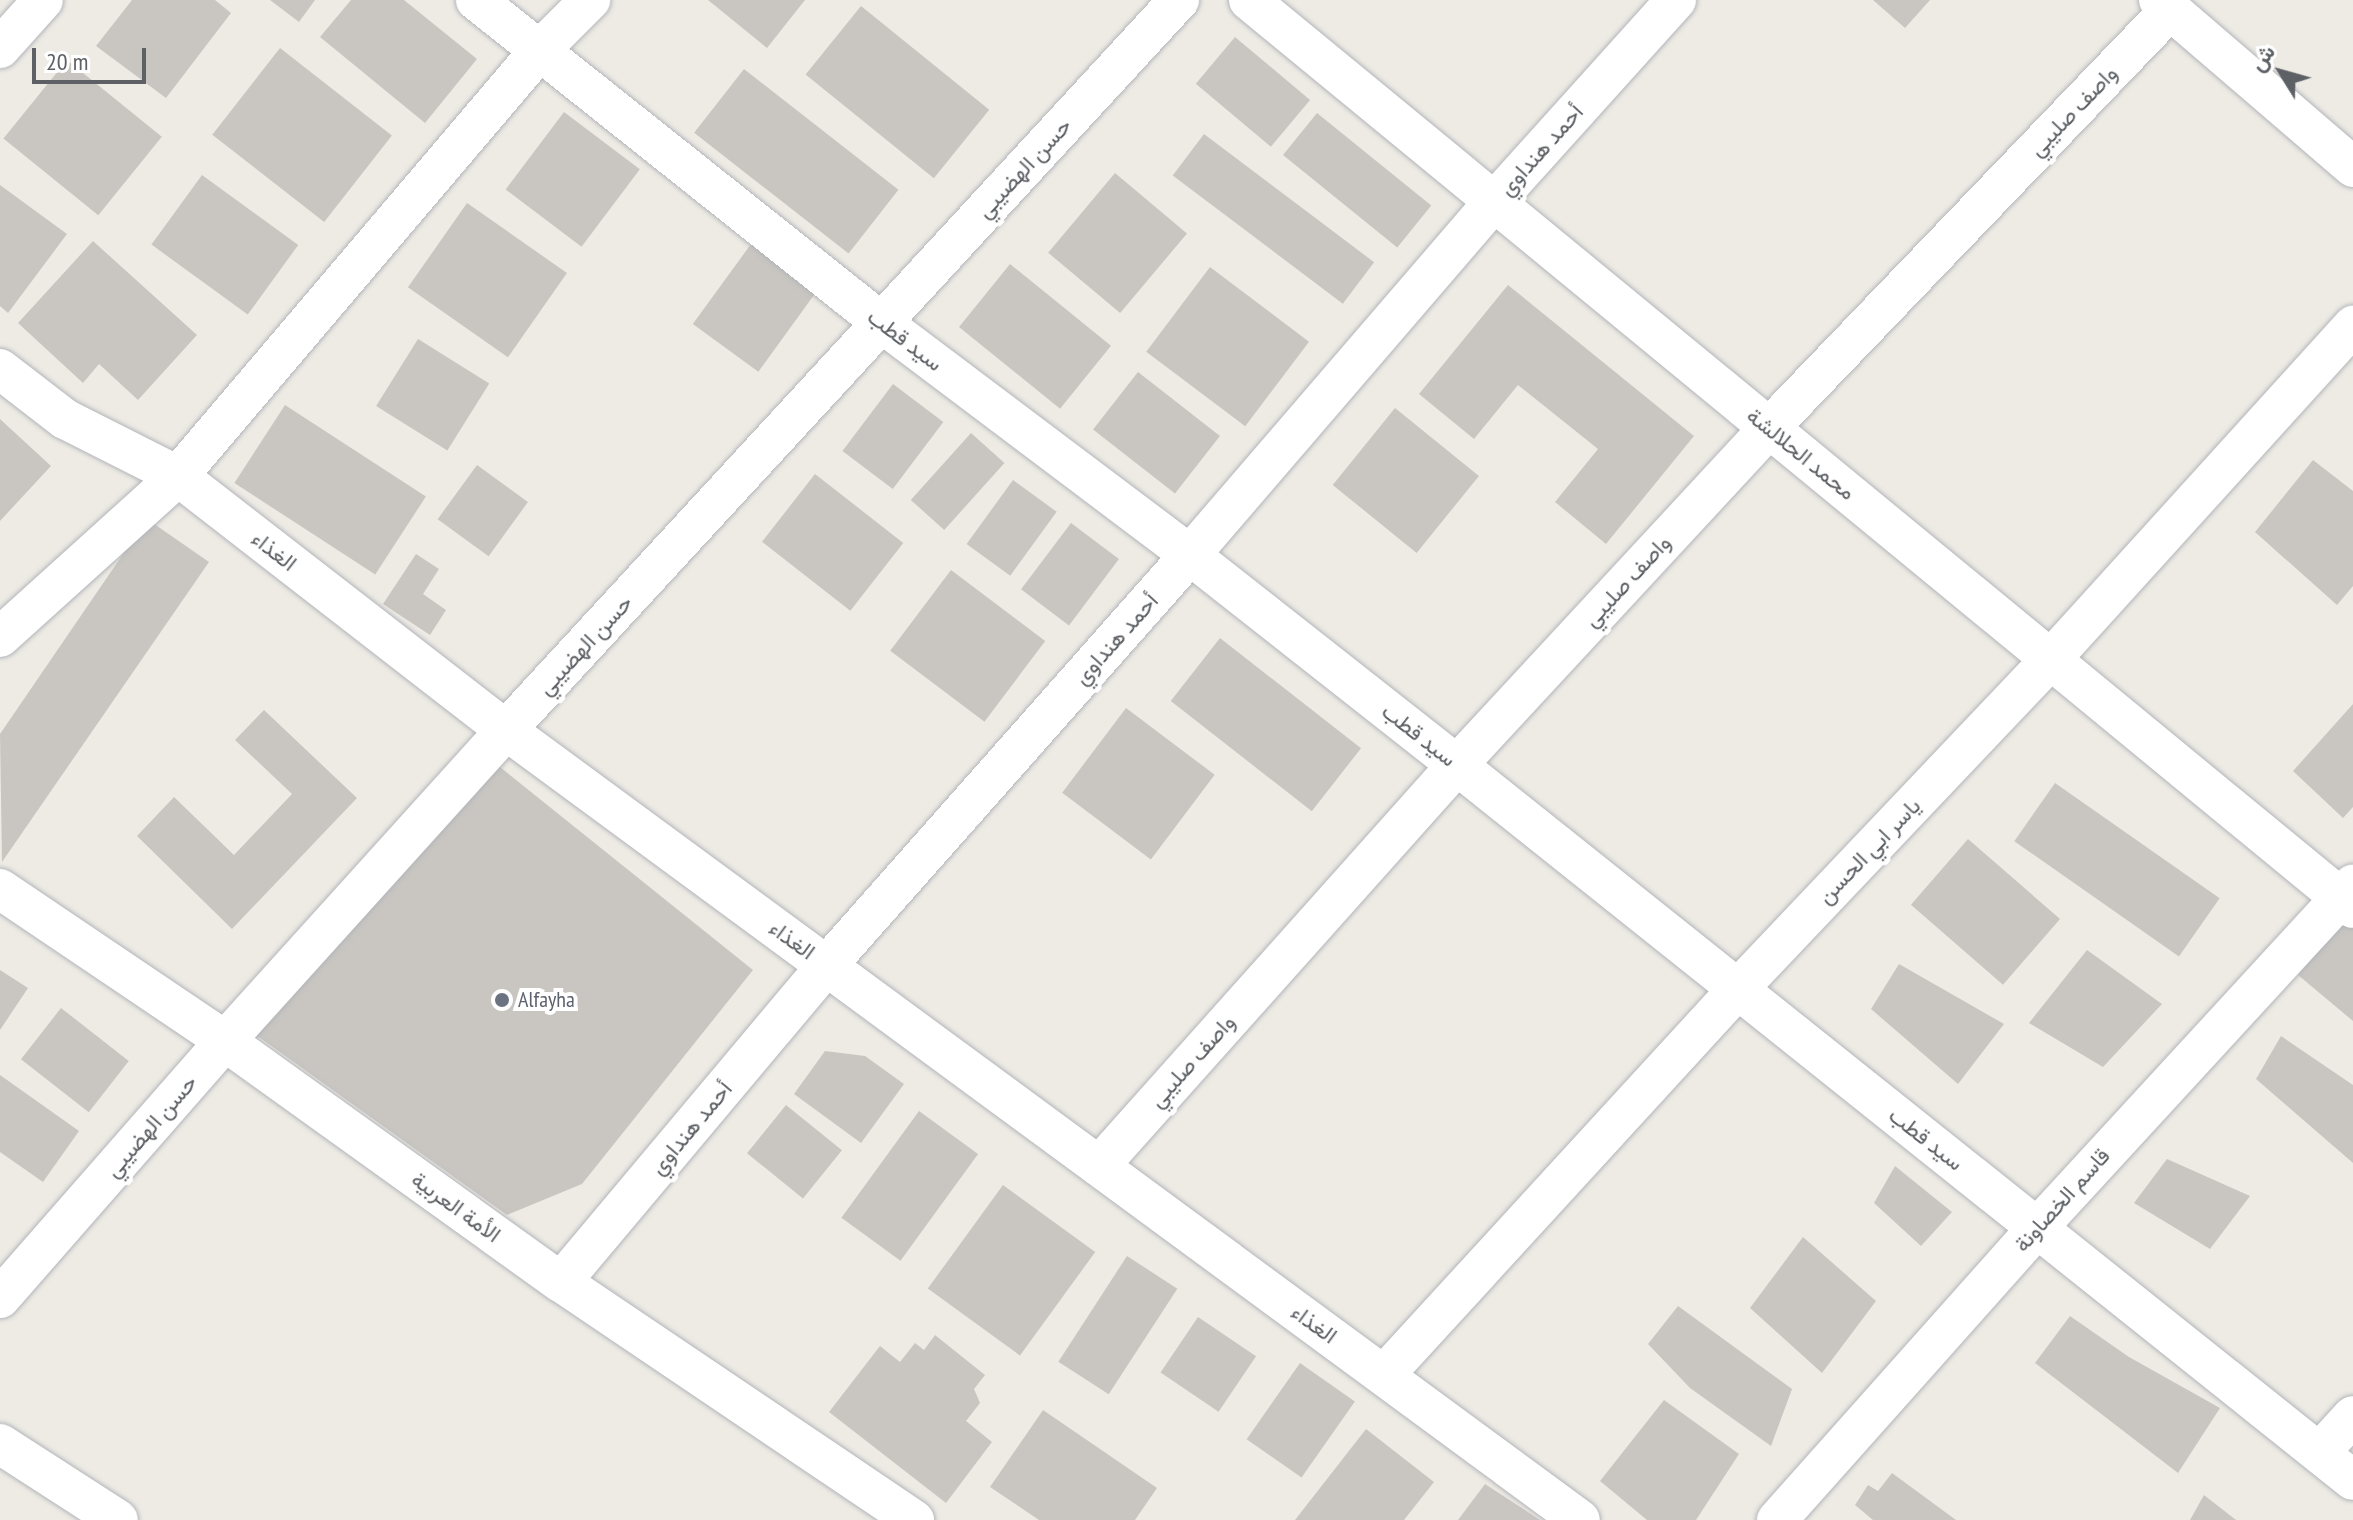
<!DOCTYPE html>
<html>
<head>
<meta charset="utf-8">
<style>
	body { margin:0 }
	#map { position:relative; width:2353px; height:1520px; overflow:hidden; background:#eeebe5; font-family:"PT Sans Narrow",Vazirmatn,sans-serif }
	div>[style] { position:absolute }
	[style*='--x'] { left:calc(var(--x)*1px); top:calc(var(--y)*1px); width:calc(var(--w)*1px); rotate:calc(var(--a)*1deg) }
	.building>* { inset:0; background:#c9c6c2; transform-origin:0 0 }
	.roads { filter:drop-shadow(0 0 2px #b2b5b9) drop-shadow(0 0 2px #b2b5b9) }
	.minor>* { height:40px; margin:-20px; padding:0 20px; transform-origin:20px; border-radius:20px; background:#fff }
	.dots>* { width:22px; height:22px; translate:-50% -50%; box-sizing:border-box; border:4px solid #fff; border-radius:50% }
	span { translate:-50% -50%; white-space:nowrap; text-align:center; line-height:1.15; -webkit-text-stroke:8px #fff; paint-order:stroke }
	.street-label { font-size:22px; color:#5d6064 }
	.worship-label { font-size:22px; color:#5b616d }
	.left { translate:0 -50%; text-align:left }
	.north { position:absolute; left:2241px; top:32px; width:80px; height:80px; -webkit-text-stroke:6px #fff; paint-order:stroke; rotate:307deg; font-size:22px; font-weight:700; line-height:32px; text-align:center; color:#5d6064 }
	.north::after { content:''; display:block; margin:auto; width:28px; height:36px; background:#5d6064; clip-path:polygon(50% 0,100% 100%,50% 72%,0 100%) }
	.scale { position:absolute; left:32px; top:48px; width:114px; height:36px; box-sizing:border-box; border:4px solid #5d6064; border-top:0; padding-left:10px; font-size:24px; line-height:28px; white-space:nowrap; color:#5d6064; -webkit-text-stroke:6px #fff; paint-order:stroke }
</style>
</head>
<body>
<div id="map">
	<div class="building">
		<i style="clip-path:polygon(132px 0,215px 0,231px 13px,166px 98px,96px 46px)"></i>
		<i style="clip-path:polygon(270px 0,315px 0,299px 22px)"></i>
		<i style="clip-path:polygon(351px 0,404px 0,477px 59px,425px 123px,320px 37px)"></i>
		<i style="clip-path:polygon(708px 0,805px 0,767px 48px)"></i>
		<i style="clip-path:polygon(1873px 0,1930px 0,1905px 28px)"></i>
		<i style="left:861px;top:6px;width:165px;height:88px;rotate:39deg"></i>
		<i style="left:1235px;top:37px;width:98px;height:61px;rotate:40deg"></i>
		<i style="left:280px;top:48px;width:142px;height:110px;rotate:38deg"></i>
		<i style="left:67px;top:60px;width:122px;height:101px;rotate:39deg"></i>
		<i style="left:744px;top:69px;width:196px;height:81px;rotate:38deg"></i>
		<i style="left:564px;top:112px;width:95px;height:97px;rotate:37deg"></i>
		<i style="left:1317px;top:113px;width:147px;height:54px;rotate:39deg"></i>
		<i style="left:1204px;top:134px;width:213px;height:52px;rotate:37deg"></i>
		<i style="left:1115px;top:173px;width:94px;height:104px;rotate:40deg"></i>
		<i style="left:202px;top:175px;width:119px;height:86px;rotate:36deg"></i>
		<i style="clip-path:polygon(0 185px,67px 234px,8px 313px,0 306px)"></i>
		<i style="left:467px;top:203px;width:122px;height:103px;rotate:35deg"></i>
		<i style="clip-path:polygon(93px 241px,197px 335px,138px 400px,99px 364px,83px 383px,18px 323px)"></i>
		<i style="left:751px;top:244px;width:81px;height:99px;rotate:36deg"></i>
		<i style="left:1010px;top:264px;width:130px;height:81px;rotate:39deg"></i>
		<i style="left:1210px;top:267px;width:124px;height:106px;rotate:37deg"></i>
		<i style="clip-path:polygon(1508px 285px,1694px 436px,1606px 544px,1555px 502px,1598px 449px,1518px 385px,1474px 439px,1419px 394px)"></i>
		<i style="left:418px;top:339px;width:84px;height:79px;rotate:32deg"></i>
		<i style="left:1138px;top:372px;width:104px;height:73px;rotate:38deg"></i>
		<i style="left:893px;top:384px;width:63px;height:84px;rotate:37deg"></i>
		<i style="left:285px;top:405px;width:168px;height:93px;rotate:33deg"></i>
		<i style="left:1395px;top:408px;width:108px;height:99px;rotate:39deg"></i>
		<i style="clip-path:polygon(0 419px,51px 466px,0 521px)"></i>
		<i style="left:971px;top:433px;width:45px;height:90px;rotate:42deg"></i>
		<i style="clip-path:polygon(2313px 460px,2353px 491px,2353px 586px,2337px 605px,2255px 532px)"></i>
		<i style="left:477px;top:465px;width:63px;height:67px;rotate:36deg"></i>
		<i style="left:815px;top:474px;width:112px;height:86px;rotate:38deg"></i>
		<i style="left:1013px;top:480px;width:54px;height:79px;rotate:36deg"></i>
		<i style="clip-path:polygon(147px 519px,209px 562px,2px 862px,0 734px)"></i>
		<i style="left:1071px;top:523px;width:60px;height:83px;rotate:37deg"></i>
		<i style="clip-path:polygon(416px 554px,439px 569px,423px 594px,446px 610px,430px 635px,383px 604px)"></i>
		<i style="left:951px;top:570px;width:118px;height:101px;rotate:37deg"></i>
		<i style="left:1220px;top:638px;width:179px;height:80px;rotate:38deg"></i>
		<i style="clip-path:polygon(2353px 704px,2353px 807px,2343px 818px,2293px 771px)"></i>
		<i style="left:1126px;top:708px;width:111px;height:106px;rotate:37deg"></i>
		<i style="clip-path:polygon(264px 710px,357px 798px,232px 929px,137px 836px,174px 797px,234px 855px,292px 794px,235px 740px)"></i>
		<i style="clip-path:polygon(495px 763px,753px 970px,582px 1184px,507px 1215px,249px 1030px)"></i>
		<i style="left:2055px;top:783px;width:201px;height:71px;rotate:35deg"></i>
		<i style="left:1968px;top:839px;width:122px;height:87px;rotate:41deg"></i>
		<i style="clip-path:polygon(2346px 913px,2353px 919px,2353px 1021px,2298px 975px)"></i>
		<i style="clip-path:polygon(2087px 950px,2162px 1004px,2103px 1067px,2029px 1023px)"></i>
		<i style="clip-path:polygon(1899px 964px,2004px 1024px,1958px 1084px,1871px 1009px)"></i>
		<i style="clip-path:polygon(0 970px,28px 988px,0 1030px)"></i>
		<i style="left:61px;top:1008px;width:86px;height:65px;rotate:38deg"></i>
		<i style="clip-path:polygon(2281px 1036px,2353px 1085px,2353px 1163px,2256px 1079px)"></i>
		<i style="clip-path:polygon(825px 1051px,865px 1056px,904px 1084px,861px 1143px,794px 1094px)"></i>
		<i style="clip-path:polygon(0 1075px,79px 1131px,43px 1182px,0 1152px)"></i>
		<i style="left:786px;top:1105px;width:72px;height:62px;rotate:39deg"></i>
		<i style="left:919px;top:1111px;width:73px;height:132px;rotate:36deg"></i>
		<i style="clip-path:polygon(2167px 1159px,2250px 1196px,2210px 1249px,2134px 1203px)"></i>
		<i style="clip-path:polygon(1895px 1166px,1952px 1212px,1921px 1246px,1874px 1203px)"></i>
		<i style="left:1003px;top:1185px;width:114px;height:128px;rotate:36deg"></i>
		<i style="clip-path:polygon(1803px 1237px,1876px 1301px,1822px 1373px,1750px 1308px)"></i>
		<i style="left:1127px;top:1256px;width:60px;height:126px;rotate:33deg"></i>
		<i style="clip-path:polygon(1678px 1306px,1792px 1389px,1771px 1446px,1690px 1388px,1648px 1344px)"></i>
		<i style="clip-path:polygon(2070px 1316px,2129px 1357px,2220px 1408px,2178px 1473px,2035px 1363px)"></i>
		<i style="left:1198px;top:1317px;width:70px;height:67px;rotate:34deg"></i>
		<i style="clip-path:polygon(935px 1335px,985px 1375px,974px 1389px,980px 1403px,966px 1421px,992px 1442px,946px 1503px,829px 1412px,880px 1346px,900px 1362px,915px 1343px,924px 1350px)"></i>
		<i style="left:1300px;top:1363px;width:67px;height:93px;rotate:35deg"></i>
		<i style="clip-path:polygon(1664px 1400px,1739px 1454px,1696px 1520px,1647px 1520px,1600px 1481px)"></i>
		<i style="clip-path:polygon(1043px 1410px,1157px 1488px,1135px 1520px,1039px 1520px,990px 1487px)"></i>
		<i style="clip-path:polygon(1366px 1429px,1434px 1482px,1404px 1520px,1295px 1520px)"></i>
		<i style="clip-path:polygon(1892px 1473px,1956px 1520px,1873px 1520px,1855px 1505px,1868px 1485px,1878px 1491px)"></i>
		<i style="clip-path:polygon(1485px 1484px,1540px 1520px,1458px 1520px)"></i>
		<i style="clip-path:polygon(2204px 1495px,2236px 1520px,2190px 1520px)"></i>
	</div>
	<div class="roads">
		<div class="minor">
			<i style="--x:476;--y:0;--w:519;--a:38.5"></i>
			<i style="--x:882;--y:323;--w:386;--a:37"></i>
			<i style="--x:1190;--y:555;--w:340;--a:38.2"></i>
			<i style="--x:1457;--y:765;--w:1146;--a:38.59"></i>
			<i style="--x:1249;--y:0;--w:1429;--a:39.44"></i>
			<i style="--x:2159;--y:0;--w:256;--a:40.7"></i>
			<i style="--x:0;--y:48;--w:64;--a:-48.1"></i>
			<i style="--x:0;--y:369;--w:82;--a:37.6"></i>
			<i style="--x:65;--y:419;--w:127;--a:26.8"></i>
			<i style="--x:178;--y:476;--w:415;--a:37.8"></i>
			<i style="--x:506;--y:730;--w:1333;--a:36.34"></i>
			<i style="--x:0;--y:637;--w:240;--a:-42.1"></i>
			<i style="--x:178;--y:476;--w:559;--a:-49.64"></i>
			<i style="--x:540;--y:50;--w:71;--a:-45"></i>
			<i style="--x:0;--y:889;--w:272;--a:34"></i>
			<i style="--x:225;--y:1041;--w:413;--a:35.7"></i>
			<i style="--x:561;--y:1282;--w:426;--a:34"></i>
			<i style="--x:1099;--y:1166;--w:538;--a:-48.24"></i>
			<i style="--x:1457;--y:765;--w:459;--a:-47.2"></i>
			<i style="--x:1769;--y:428;--w:579;--a:-46.19"></i>
			<i style="--x:561;--y:1282;--w:414;--a:-50"></i>
			<i style="--x:827;--y:965;--w:548;--a:-48.48"></i>
			<i style="--x:1190;--y:555;--w:466;--a:-49.3"></i>
			<i style="--x:1494;--y:202;--w:272;--a:-48"></i>
			<i style="--x:0;--y:1298;--w:342;--a:-48.8"></i>
			<i style="--x:225;--y:1041;--w:419;--a:-47.9"></i>
			<i style="--x:506;--y:730;--w:993;--a:-47.33"></i>
			<i style="--x:1384;--y:1375;--w:521;--a:-47.49"></i>
			<i style="--x:1736;--y:991;--w:458;--a:-46.5"></i>
			<i style="--x:2051;--y:659;--w:450;--a:-47.8"></i>
			<i style="--x:0;--y:1444;--w:140;--a:32.8"></i>
			<i style="--x:2321;--y:1451;--w:47;--a:-47.6"></i>
			<i style="--x:1777;--y:1520;--w:392;--a:-48.3"></i>
			<i style="--x:2038;--y:1227;--w:465;--a:-47.4"></i>
		</div>
	</div>
	<div class="dots">
		<i style="left:502px;top:1000px;background:#6b7280"></i>
	</div>
	<div class="street-label">
		<span style="left:2073px;top:111px;rotate:-46deg">واصف صليبي</span>
		<span style="left:1541px;top:150px;rotate:-48deg">أحمد هنداوي</span>
		<span style="left:1024px;top:168px;rotate:-47deg">حسن الهضيبي</span>
		<span style="left:905px;top:340px;rotate:37deg">سيد قطب</span>
		<span style="left:1801px;top:454px;rotate:39deg">محمد الحلالشة</span>
		<span style="left:274px;top:551px;rotate:38deg">الغذاء</span>
		<span style="left:1627px;top:581px;rotate:-47deg">واصف صليبي</span>
		<span style="left:1116px;top:639px;rotate:-48deg">أحمد هنداوي</span>
		<span style="left:585px;top:645px;rotate:-47deg">حسن الهضيبي</span>
		<span style="left:1419px;top:735px;rotate:38deg">سيد قطب</span>
		<span style="left:1869px;top:851px;rotate:-46deg">ياسر ابي الحسن</span>
		<span style="left:792px;top:940px;rotate:36deg">الغذاء</span>
		<span style="left:1192px;top:1061px;rotate:-48deg">واصف صليبي</span>
		<span style="left:151px;top:1126px;rotate:-49deg">حسن الهضيبي</span>
		<span style="left:691px;top:1128px;rotate:-50deg">أحمد هنداوي</span>
		<span style="left:1926px;top:1139px;rotate:38deg">سيد قطب</span>
		<span style="left:2062px;top:1200px;rotate:-48deg">قاسم الخصاونة</span>
		<span style="left:456px;top:1207px;rotate:36deg">الأمة العربية</span>
		<span style="left:1314px;top:1324px;rotate:36deg">الغذاء</span>
	</div>
	<div class="worship-label">
		<span class="left" style="left:518px;top:1000px">Alfayha</span>
	</div>
	<div class="north">ش</div>
	<div class="scale">20 m</div>
</div>
</body>
</html>
